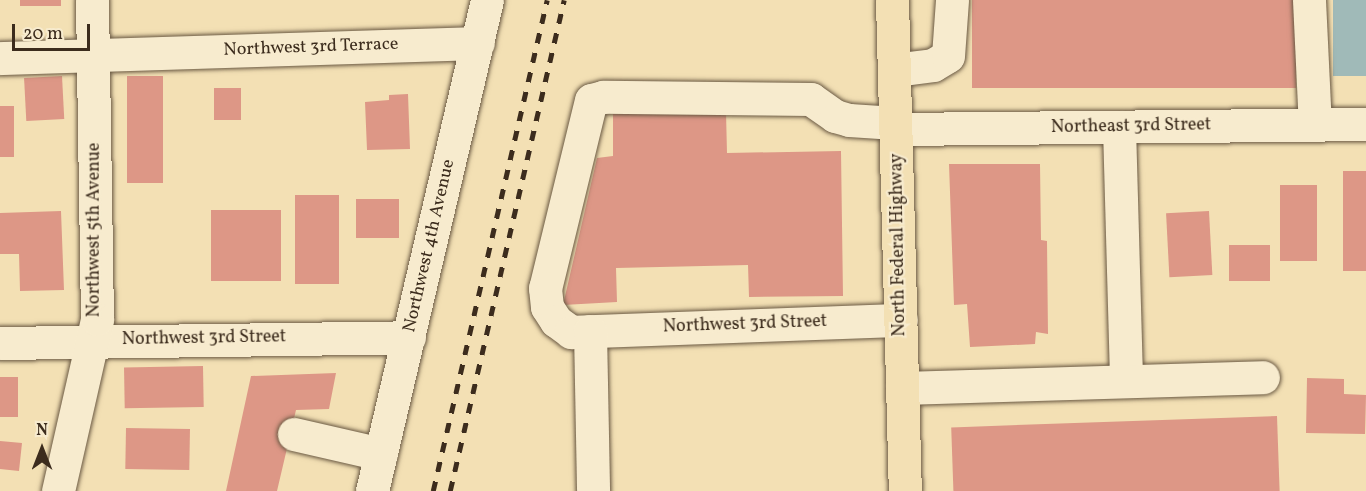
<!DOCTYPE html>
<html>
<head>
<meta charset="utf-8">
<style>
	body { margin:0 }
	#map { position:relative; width:1366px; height:491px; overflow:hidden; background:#f3e0b4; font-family:Vollkorn,serif }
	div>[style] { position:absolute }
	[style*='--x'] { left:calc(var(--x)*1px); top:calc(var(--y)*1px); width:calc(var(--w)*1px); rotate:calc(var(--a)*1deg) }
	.water>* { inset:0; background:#a0bab8; transform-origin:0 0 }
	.building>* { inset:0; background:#dd9786; transform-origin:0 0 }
	.roads { filter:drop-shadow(0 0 2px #6a5943) drop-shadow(0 0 2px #6a5943) }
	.minor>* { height:33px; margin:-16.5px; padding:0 16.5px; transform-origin:16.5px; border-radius:16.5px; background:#f7ebce }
	.major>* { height:33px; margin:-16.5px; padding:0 16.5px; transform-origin:16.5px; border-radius:16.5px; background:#f3e0b4 }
	.rail>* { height:4.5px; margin-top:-2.25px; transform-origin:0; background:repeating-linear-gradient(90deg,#3c2c1d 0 10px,transparent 0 20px) }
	span { translate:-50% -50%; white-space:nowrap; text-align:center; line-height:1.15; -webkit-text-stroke:4.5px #f7ebce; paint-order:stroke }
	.street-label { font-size:18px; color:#3c2c1d }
	.north { position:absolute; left:12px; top:419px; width:60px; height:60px; -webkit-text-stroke:4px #f7ebce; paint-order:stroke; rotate:0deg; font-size:16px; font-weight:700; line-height:24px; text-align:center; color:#3c2c1d }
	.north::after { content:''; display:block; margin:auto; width:21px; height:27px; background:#3c2c1d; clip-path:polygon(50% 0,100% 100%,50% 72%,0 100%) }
	.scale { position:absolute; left:12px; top:24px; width:78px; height:27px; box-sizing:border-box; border:3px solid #3c2c1d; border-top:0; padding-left:8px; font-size:18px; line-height:21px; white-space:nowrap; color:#3c2c1d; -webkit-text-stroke:4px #f7ebce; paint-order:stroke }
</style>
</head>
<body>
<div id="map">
	<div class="water">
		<i style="left:1333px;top:0;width:33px;height:76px"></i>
	</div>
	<div class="building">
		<i style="left:20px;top:0;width:41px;height:6px"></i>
		<i style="left:972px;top:0;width:324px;height:88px"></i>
		<i style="left:62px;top:76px;width:43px;height:38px;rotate:87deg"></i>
		<i style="left:127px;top:76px;width:36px;height:107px"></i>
		<i style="left:214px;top:88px;width:27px;height:32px"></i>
		<i style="clip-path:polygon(408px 94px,410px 149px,367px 150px,365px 102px,389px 100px,389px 95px)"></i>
		<i style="left:14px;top:106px;width:51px;height:14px;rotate:90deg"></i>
		<i style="clip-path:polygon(726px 112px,727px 153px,841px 151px,843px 296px,749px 297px,748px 265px,616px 268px,617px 302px,563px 305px,597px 158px,613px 156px,613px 114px)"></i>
		<i style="clip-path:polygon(949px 164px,1040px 164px,1041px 240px,1047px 241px,1048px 334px,1036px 332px,1035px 344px,970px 347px,967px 304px,954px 305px)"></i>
		<i style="left:1343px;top:171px;width:23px;height:100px"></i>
		<i style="left:1280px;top:185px;width:37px;height:76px"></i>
		<i style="left:295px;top:195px;width:44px;height:89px"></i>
		<i style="left:356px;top:199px;width:43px;height:39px"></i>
		<i style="left:211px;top:210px;width:70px;height:71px"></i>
		<i style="clip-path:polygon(61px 211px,64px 290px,20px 291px,19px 254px,0 254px,0 213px)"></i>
		<i style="left:1209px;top:211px;width:64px;height:43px;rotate:87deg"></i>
		<i style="left:1229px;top:245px;width:41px;height:36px"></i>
		<i style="left:203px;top:366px;width:41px;height:79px;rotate:89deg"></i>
		<i style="clip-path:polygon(336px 373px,329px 409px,296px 410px,277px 491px,226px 491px,251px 376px)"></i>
		<i style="left:0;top:377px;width:18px;height:40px"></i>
		<i style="clip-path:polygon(1307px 378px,1344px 379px,1344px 394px,1366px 395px,1365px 434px,1306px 433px)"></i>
		<i style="left:1277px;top:416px;width:75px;height:326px;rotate:88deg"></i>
		<i style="left:126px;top:428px;width:64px;height:41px;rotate:1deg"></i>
		<i style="clip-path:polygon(0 441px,22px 443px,19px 471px,0 469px)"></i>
	</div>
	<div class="roads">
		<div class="minor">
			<i style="--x:1309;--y:0;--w:125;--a:87.3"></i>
			<i style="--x:0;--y:58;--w:478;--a:-1.8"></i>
			<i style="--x:894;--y:70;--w:39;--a:-7"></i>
			<i style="--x:933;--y:65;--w:17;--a:-31"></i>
			<i style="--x:948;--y:56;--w:56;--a:-85.9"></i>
			<i style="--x:895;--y:123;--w:46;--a:-176.3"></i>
			<i style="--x:849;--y:120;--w:15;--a:-164"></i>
			<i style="--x:835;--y:116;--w:29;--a:-145"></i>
			<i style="--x:811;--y:99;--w:208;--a:-179.4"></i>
			<i style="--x:603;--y:97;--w:12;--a:166"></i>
			<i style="--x:591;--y:100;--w:194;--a:103.7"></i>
			<i style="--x:545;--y:288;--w:19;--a:84"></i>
			<i style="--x:547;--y:307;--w:17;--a:57"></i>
			<i style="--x:556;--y:321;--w:19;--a:36"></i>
			<i style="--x:571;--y:332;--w:330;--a:-2.1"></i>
			<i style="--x:1119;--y:127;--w:254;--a:88.4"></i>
			<i style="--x:896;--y:129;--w:470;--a:-0.6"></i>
			<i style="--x:590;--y:331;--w:160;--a:88.9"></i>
			<i style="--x:0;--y:343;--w:409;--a:-0.8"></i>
			<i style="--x:902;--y:388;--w:361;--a:-1.7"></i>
			<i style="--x:294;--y:434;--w:89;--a:12.9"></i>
			<i style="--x:58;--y:491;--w:176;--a:-77.2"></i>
			<i style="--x:97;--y:319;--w:319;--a:-90.9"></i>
			<i style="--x:372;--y:491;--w:504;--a:-76.82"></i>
		</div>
		<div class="major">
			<i style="--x:892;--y:0;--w:491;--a:88.5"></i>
		</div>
	</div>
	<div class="rail">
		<i style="--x:433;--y:491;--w:504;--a:-76.93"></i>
		<i style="--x:450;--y:491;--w:504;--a:-76.93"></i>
	</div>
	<div class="street-label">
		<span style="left:311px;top:48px;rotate:-2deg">Northwest 3rd Terrace</span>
		<span style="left:1131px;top:127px;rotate:-1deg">Northeast 3rd Street</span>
		<span style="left:95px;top:230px;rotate:-90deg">Northwest 5th Avenue</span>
		<span style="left:899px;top:245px;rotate:-91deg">North Federal Highway</span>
		<span style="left:430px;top:246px;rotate:-77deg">Northwest 4th Avenue</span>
		<span style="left:745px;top:325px;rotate:-2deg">Northwest 3rd Street</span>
		<span style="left:204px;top:339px;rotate:-1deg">Northwest 3rd Street</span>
	</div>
	<div class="north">N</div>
	<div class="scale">20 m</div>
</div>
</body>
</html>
